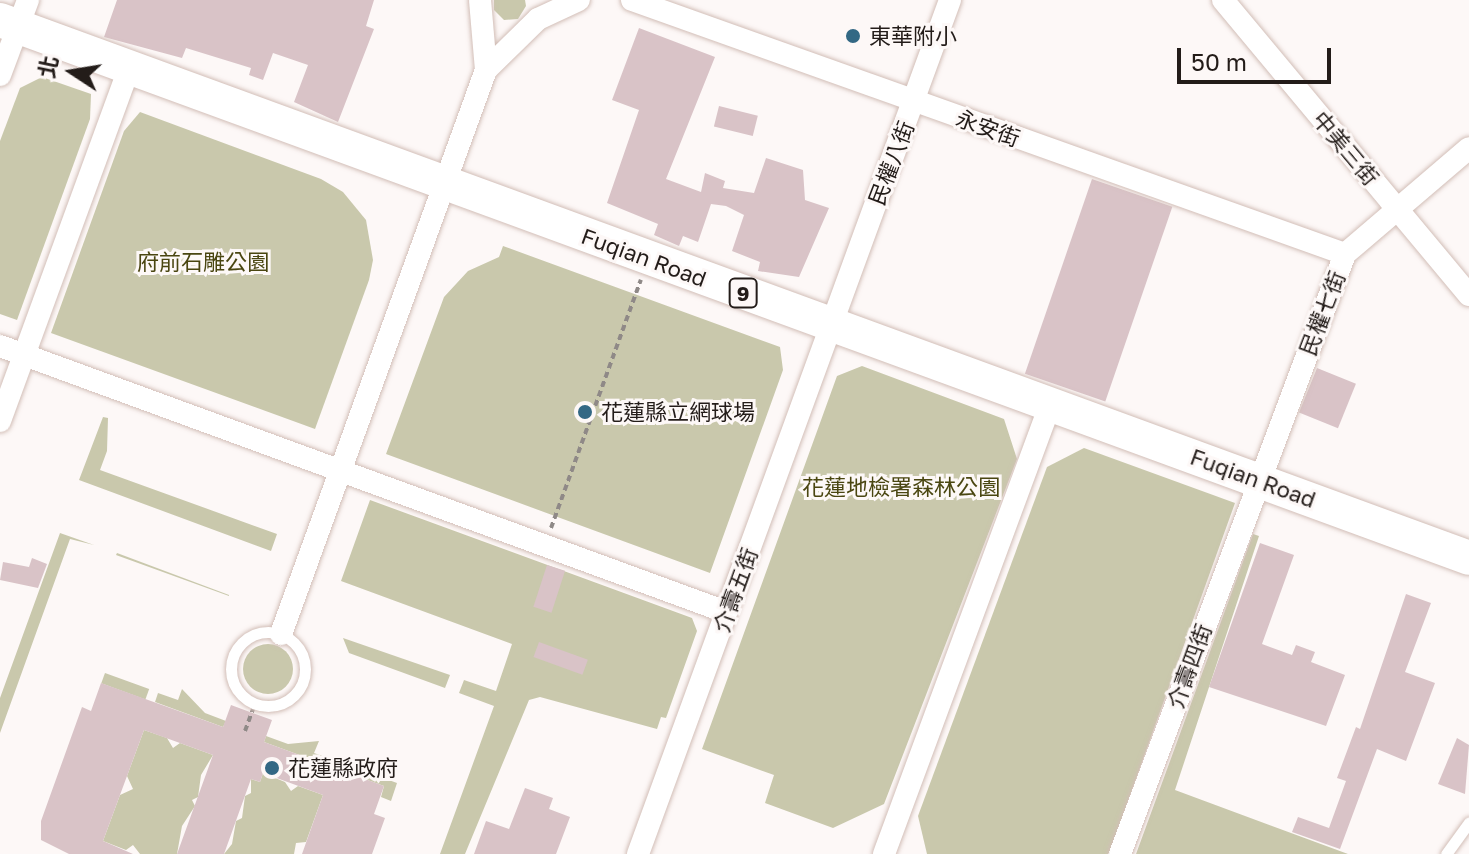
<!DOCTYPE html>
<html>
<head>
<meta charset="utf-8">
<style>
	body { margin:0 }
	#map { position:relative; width:1469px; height:854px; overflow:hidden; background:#fdf8f7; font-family:"Golos Text","Noto Sans TC",sans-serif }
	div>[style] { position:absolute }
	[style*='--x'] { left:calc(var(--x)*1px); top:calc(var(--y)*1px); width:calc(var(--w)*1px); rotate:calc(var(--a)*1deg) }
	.green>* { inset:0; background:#c9c8ac; transform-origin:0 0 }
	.round { border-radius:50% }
	.building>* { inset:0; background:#d9c3c7; transform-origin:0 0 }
	.path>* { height:4px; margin-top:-2px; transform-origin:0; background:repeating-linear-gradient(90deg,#8f8987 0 6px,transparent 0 10px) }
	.roads { filter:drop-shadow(0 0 2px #d2beb7) drop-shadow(0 0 2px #d2beb7) }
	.lane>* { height:11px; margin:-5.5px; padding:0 5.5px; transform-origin:5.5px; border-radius:5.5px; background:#fff }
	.lane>.ring { margin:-5.5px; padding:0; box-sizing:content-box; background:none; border:11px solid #fff; border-radius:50% }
	.street>* { height:22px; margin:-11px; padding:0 11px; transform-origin:11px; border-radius:11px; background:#fff }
	.primary>* { height:34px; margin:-17px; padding:0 17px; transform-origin:17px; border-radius:17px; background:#fff }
	.dots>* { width:22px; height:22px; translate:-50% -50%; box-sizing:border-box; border:4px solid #fdf8f7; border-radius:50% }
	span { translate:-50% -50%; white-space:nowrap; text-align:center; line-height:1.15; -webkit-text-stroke:6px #fdf8f7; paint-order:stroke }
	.shield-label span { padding:2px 6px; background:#fdf8f7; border:2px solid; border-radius:6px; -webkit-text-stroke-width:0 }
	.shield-label { font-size:20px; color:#231c19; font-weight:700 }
	.poi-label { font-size:22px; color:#231c19 }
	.left { translate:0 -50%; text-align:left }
	.street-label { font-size:22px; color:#231c19 }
	.park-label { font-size:22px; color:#4a4611 }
	.north { position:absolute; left:32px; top:32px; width:80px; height:80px; -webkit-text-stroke:6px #fdf8f7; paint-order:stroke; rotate:282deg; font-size:22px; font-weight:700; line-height:32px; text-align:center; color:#231c19 }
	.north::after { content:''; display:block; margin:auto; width:28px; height:36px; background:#231c19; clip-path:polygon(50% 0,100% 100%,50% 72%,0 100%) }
	.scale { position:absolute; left:1177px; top:48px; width:154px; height:36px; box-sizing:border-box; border:4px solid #231c19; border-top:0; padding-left:10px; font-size:24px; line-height:28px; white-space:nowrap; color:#231c19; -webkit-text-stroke:6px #fdf8f7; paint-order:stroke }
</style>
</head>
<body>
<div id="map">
	<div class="green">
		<i style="clip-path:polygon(494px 0,525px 0,526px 6px,518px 19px,504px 20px,494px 10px)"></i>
		<i style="clip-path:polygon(42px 77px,91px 94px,90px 119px,17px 320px,0 314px,0 141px,20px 88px)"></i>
		<i style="clip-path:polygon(140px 112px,321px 179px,343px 192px,366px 220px,373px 260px,369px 280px,315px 429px,51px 333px,124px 131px)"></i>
		<i style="clip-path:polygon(503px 246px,780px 347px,783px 370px,710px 573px,386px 454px,444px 297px,468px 271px,499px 257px)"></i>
		<i style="clip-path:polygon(862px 366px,1004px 419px,1017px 459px,884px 804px,833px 828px,765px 803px,774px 775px,702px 749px,837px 376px)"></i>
		<i style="clip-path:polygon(103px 417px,108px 418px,107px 451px,100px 470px,277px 534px,271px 551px,79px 480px)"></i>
		<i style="clip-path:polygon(1084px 448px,1235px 503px,1109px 854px,927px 854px,918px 816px,1047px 467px)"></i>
		<i style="clip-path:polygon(370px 500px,692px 618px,697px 631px,666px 718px,661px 717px,657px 729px,540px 697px,529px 700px,465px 854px,440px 854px,494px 706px,459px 693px,464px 680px,496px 691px,512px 644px,341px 581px)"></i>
		<i style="clip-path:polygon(60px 533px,94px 545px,70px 539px,0 733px,0 698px)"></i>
		<i style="clip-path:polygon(1253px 534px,1259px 536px,1175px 790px,1348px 854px,1136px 854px)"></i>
		<i style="clip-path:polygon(117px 553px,229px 595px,229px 596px,116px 555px)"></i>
		<i style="clip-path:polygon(343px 638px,450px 675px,445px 688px,349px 653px)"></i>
		<i class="round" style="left:243px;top:644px;width:50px;height:50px"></i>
		<i style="left:105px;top:673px;width:47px;height:11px;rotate:20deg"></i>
		<i style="clip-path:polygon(182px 689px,205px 713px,226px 721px,223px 727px,155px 702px,158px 693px,178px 700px)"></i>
		<i style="clip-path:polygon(144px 730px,167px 738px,173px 748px,180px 743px,213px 755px,201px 775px,198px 797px,192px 800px,195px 806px,182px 826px,177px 854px,140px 854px,133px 845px,126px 850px,103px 841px,120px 795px,133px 789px,127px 776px)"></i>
		<i style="clip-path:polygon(266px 736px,288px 744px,319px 741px,314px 753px,334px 760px,332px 767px,264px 742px)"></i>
		<i style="clip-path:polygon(342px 763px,397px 783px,391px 801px,381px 797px,384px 786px,340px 770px)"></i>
		<i style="clip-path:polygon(263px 773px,285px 782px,291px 791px,298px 786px,323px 795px,306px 842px,296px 843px,294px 854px,224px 854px,232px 844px,236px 821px,242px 818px,245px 796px,251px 793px,251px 779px,260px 782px)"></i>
	</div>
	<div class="building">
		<i style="clip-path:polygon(117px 0,374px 0,366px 26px,374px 29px,338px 122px,294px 102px,308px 65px,273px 53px,263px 80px,249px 75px,251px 68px,186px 48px,182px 58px,104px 37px)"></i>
		<i style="clip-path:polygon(639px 28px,715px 57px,666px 179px,701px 192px,705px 173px,725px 181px,723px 188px,754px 193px,766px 158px,803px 170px,805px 200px,829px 208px,799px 277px,758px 271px,760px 262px,732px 251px,744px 215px,726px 206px,711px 204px,698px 242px,683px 236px,679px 246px,654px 235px,658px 224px,607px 203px,639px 110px,612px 100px)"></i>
		<i style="left:719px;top:106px;width:40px;height:21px;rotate:14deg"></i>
		<i style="left:1092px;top:179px;width:85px;height:206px;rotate:19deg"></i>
		<i style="left:1317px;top:368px;width:42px;height:48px;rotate:22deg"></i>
		<i style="clip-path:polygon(1260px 543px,1294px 555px,1262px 644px,1292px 655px,1296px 645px,1315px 652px,1311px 662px,1345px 675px,1326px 726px,1209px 687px)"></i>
		<i style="clip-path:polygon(32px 558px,47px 564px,38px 588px,0 580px,3px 562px,29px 567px)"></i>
		<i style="left:547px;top:565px;width:19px;height:44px;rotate:18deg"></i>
		<i style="clip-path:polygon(1406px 594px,1431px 603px,1405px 672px,1435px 683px,1406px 761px,1377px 749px,1340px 849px,1292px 832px,1298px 817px,1329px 828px,1346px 781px,1337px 778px,1356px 727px,1360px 729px)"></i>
		<i style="left:539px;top:642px;width:52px;height:16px;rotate:20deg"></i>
		<i style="clip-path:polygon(101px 683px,223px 727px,231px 705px,272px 720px,264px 742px,384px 786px,374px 814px,385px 818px,372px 854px,302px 854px,323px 795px,263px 773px,260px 782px,251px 779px,224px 854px,177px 854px,213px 755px,144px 730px,103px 841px,133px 854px,69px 854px,41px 840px,41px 821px,82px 707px,91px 711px)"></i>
		<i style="clip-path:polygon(1457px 738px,1469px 745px,1465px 794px,1438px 784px)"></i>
		<i style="clip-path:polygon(525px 788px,553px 798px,549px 809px,570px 817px,556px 854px,474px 854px,486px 821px,509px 829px)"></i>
	</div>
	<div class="path">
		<i style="--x:551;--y:528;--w:264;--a:-70.1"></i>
		<i style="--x:245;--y:731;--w:29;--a:-70"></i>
	</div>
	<div class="roads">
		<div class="lane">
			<i class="ring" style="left:231px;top:632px;width:63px;height:63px"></i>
			<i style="--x:1446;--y:854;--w:39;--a:-54"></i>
		</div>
		<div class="street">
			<i style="--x:632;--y:0;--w:757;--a:19.61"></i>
			<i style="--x:1223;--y:0;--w:384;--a:50.2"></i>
			<i style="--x:486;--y:70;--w:73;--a:-44.4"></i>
			<i style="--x:538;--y:19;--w:45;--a:-24.9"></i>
			<i style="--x:0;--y:75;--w:80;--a:-69.5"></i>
			<i style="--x:0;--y:346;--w:773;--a:20.12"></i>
			<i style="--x:0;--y:421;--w:376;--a:-69.9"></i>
			<i style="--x:281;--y:634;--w:600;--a:-70.03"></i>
			<i style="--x:486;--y:70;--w:70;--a:-94.9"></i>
			<i style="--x:638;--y:854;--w:909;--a:-69.93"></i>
			<i style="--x:884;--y:854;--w:478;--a:-69.7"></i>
			<i style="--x:1120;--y:854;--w:641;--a:-69.44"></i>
			<i style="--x:1345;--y:254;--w:163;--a:-40.5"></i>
		</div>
		<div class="primary">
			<i style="--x:0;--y:20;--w:1564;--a:20.11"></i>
		</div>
	</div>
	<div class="dots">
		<i style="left:853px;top:36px;background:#336884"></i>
		<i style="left:585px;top:412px;background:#336884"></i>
		<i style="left:272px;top:768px;background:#336884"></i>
	</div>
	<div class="shield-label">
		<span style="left:743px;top:293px">9</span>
	</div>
	<div class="poi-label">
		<span class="left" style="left:869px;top:36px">東華附小</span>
		<span class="left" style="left:601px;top:412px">花蓮縣立網球場</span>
		<span class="left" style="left:288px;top:768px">花蓮縣政府</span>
	</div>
	<div class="street-label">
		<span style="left:988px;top:128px;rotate:20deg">永安街</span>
		<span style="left:1346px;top:148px;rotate:50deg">中美三街</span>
		<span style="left:891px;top:163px;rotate:-69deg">民權八街</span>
		<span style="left:644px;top:257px;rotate:20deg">Fuqian Road</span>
		<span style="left:1322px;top:313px;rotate:-69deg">民權七街</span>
		<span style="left:1253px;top:478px;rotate:20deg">Fuqian Road</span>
		<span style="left:735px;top:590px;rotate:-70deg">介壽五街</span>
		<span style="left:1189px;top:666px;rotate:-70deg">介壽四街</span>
	</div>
	<div class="park-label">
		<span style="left:203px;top:262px">府前石雕公園</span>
		<span style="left:901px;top:487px">花蓮地檢署森林公園</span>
	</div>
	<div class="north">北</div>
	<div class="scale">50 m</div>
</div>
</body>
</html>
